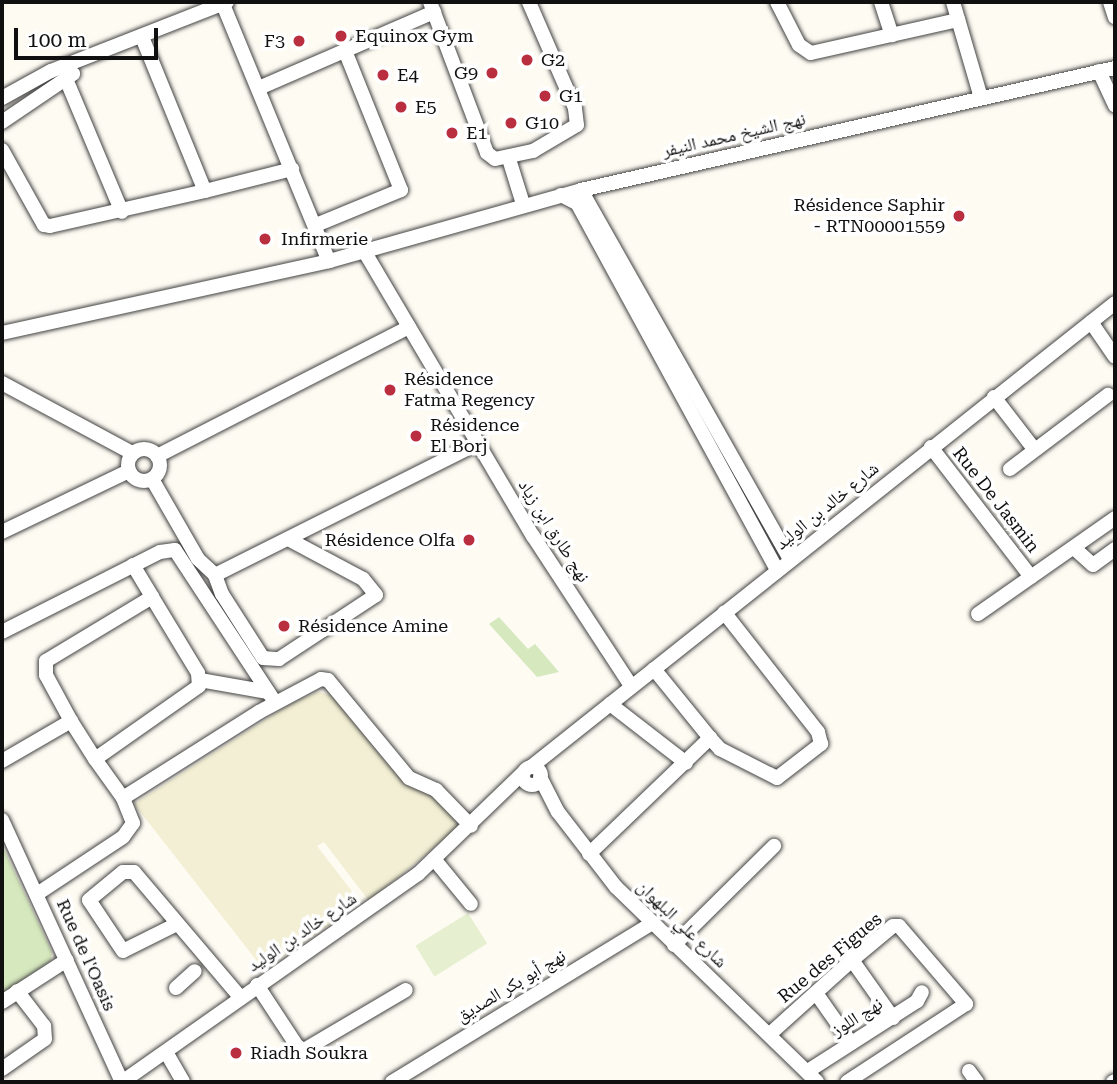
<!DOCTYPE html>
<html>
<head>
<meta charset="utf-8">
<style>
	body { margin:0 }
	#map { position:relative; width:1117px; height:1084px; overflow:hidden; background:#fefbf3; font-family:"Roboto Serif","Noto Naskh Arabic",serif }
	div>[style] { position:absolute }
	[style*='--x'] { left:calc(var(--x)*1px); top:calc(var(--y)*1px); width:calc(var(--w)*1px); rotate:calc(var(--a)*1deg) }
	.farmland>* { inset:0; background:#f3efd4 }
	.green>* { inset:0; background:#d6e8be }
	.pitch>* { inset:0; background:#e6efcf; transform-origin:0 0 }
	.roads { filter:drop-shadow(0 0 2px #434343) drop-shadow(0 0 2px #434343) }
	.minor>* { height:14px; margin:-7px; padding:0 7px; transform-origin:7px; border-radius:7px; background:#fff }
	.minor>.ring { margin:-7px; padding:0; box-sizing:content-box; background:none; border:14px solid #fff; border-radius:50% }
	.dots>* { width:19px; height:19px; translate:-50% -50%; box-sizing:border-box; border:4px solid #fff; border-radius:50% }
	span { translate:-50% -50%; white-space:nowrap; text-align:center; line-height:1.15; -webkit-text-stroke:7px #fff; paint-order:stroke }
	.poi-label { font-size:18px; color:#101010 }
	.left { translate:0 -50%; text-align:left }
	.right { translate:-100% -50%; text-align:right }
	.street-label { font-size:18px; color:#101010 }
	.frame { position:absolute; inset:0; border:4px solid #101010; pointer-events:none }
	.scale { position:absolute; left:14px; top:28px; width:144px; height:32px; box-sizing:border-box; border:4px solid #101010; border-top:0; padding-left:9px; font-size:21px; line-height:24px; white-space:nowrap; color:#101010; -webkit-text-stroke:5px #fff; paint-order:stroke }
</style>
</head>
<body>
<div id="map">
	<div class="farmland">
		<i style="clip-path:polygon(318px 692px,334px 696px,459px 821px,457px 829px,369px 901px,324px 842px,317px 846px,361px 903px,264px 970px,134px 804px,293px 702px)"></i>
	</div>
	<div class="green">
		<i style="clip-path:polygon(499px 617px,528px 649px,535px 644px,559px 672px,537px 677px,489px 624px)"></i>
		<i style="clip-path:polygon(2px 845px,52px 952px,51px 961px,2px 997px)"></i>
	</div>
	<div class="pitch">
		<i style="left:468px;top:913px;width:36px;height:62px;rotate:58deg"></i>
	</div>
	<div class="roads">
		<div class="minor">
			<i style="--x:222;--y:2;--w:280;--a:67.6"></i>
			<i style="--x:430;--y:2;--w:161;--a:69.3"></i>
			<i style="--x:487;--y:153;--w:10;--a:37"></i>
			<i style="--x:495;--y:159;--w:39;--a:-12"></i>
			<i style="--x:533;--y:151;--w:51;--a:-30.6"></i>
			<i style="--x:577;--y:125;--w:17;--a:-97"></i>
			<i style="--x:575;--y:108;--w:116;--a:-113.5"></i>
			<i style="--x:777;--y:2;--w:48;--a:62.9"></i>
			<i style="--x:799;--y:45;--w:14;--a:34"></i>
			<i style="--x:811;--y:53;--w:151;--a:-12.7"></i>
			<i style="--x:881;--y:2;--w:35;--a:72"></i>
			<i style="--x:953;--y:2;--w:100;--a:73.7"></i>
			<i style="--x:1110;--y:2;--w:16;--a:72"></i>
			<i style="--x:142;--y:37;--w:166;--a:67.8"></i>
			<i style="--x:205;--y:191;--w:90;--a:-14.2"></i>
			<i style="--x:1099;--y:71;--w:38;--a:65"></i>
			<i style="--x:66;--y:79;--w:144;--a:67.2"></i>
			<i style="--x:259;--y:88;--w:191;--a:-23.5"></i>
			<i style="--x:2;--y:98;--w:56;--a:-28.9"></i>
			<i style="--x:51;--y:71;--w:189;--a:-21.4"></i>
			<i style="--x:2;--y:122;--w:86;--a:-34.1"></i>
			<i style="--x:2;--y:150;--w:86;--a:60.8"></i>
			<i style="--x:44;--y:225;--w:6;--a:9"></i>
			<i style="--x:50;--y:226;--w:159;--a:-12.7"></i>
			<i style="--x:509;--y:159;--w:47;--a:72.7"></i>
			<i style="--x:581;--y:190;--w:425;--a:60.5"></i>
			<i style="--x:561;--y:195;--w:18;--a:27"></i>
			<i style="--x:577;--y:203;--w:419;--a:61.4"></i>
			<i style="--x:316;--y:225;--w:92;--a:-22.4"></i>
			<i style="--x:401;--y:190;--w:150;--a:-111.9"></i>
			<i style="--x:363;--y:249;--w:334;--a:59.4"></i>
			<i style="--x:533;--y:536;--w:179;--a:56.8"></i>
			<i style="--x:1091;--y:322;--w:42;--a:55.6"></i>
			<i style="--x:2;--y:333;--w:335;--a:-12.4"></i>
			<i style="--x:329;--y:261;--w:262;--a:-15.7"></i>
			<i style="--x:581;--y:190;--w:548;--a:-12.87"></i>
			<i style="--x:2;--y:383;--w:148;--a:28.3"></i>
			<i style="--x:994;--y:397;--w:66;--a:52.4"></i>
			<i style="--x:931;--y:447;--w:164;--a:52.4"></i>
			<i class="ring" style="left:128px;top:449px;width:18px;height:18px"></i>
			<i style="--x:157;--y:456;--w:283;--a:-27.1"></i>
			<i style="--x:1010;--y:469;--w:123;--a:-37.1"></i>
			<i style="--x:152;--y:479;--w:92;--a:60.1"></i>
			<i style="--x:198;--y:559;--w:23;--a:43"></i>
			<i style="--x:215;--y:575;--w:293;--a:-26.6"></i>
			<i style="--x:2;--y:532;--w:141;--a:-25.7"></i>
			<i style="--x:1074;--y:548;--w:25;--a:42"></i>
			<i style="--x:1093;--y:565;--w:27;--a:-36"></i>
			<i style="--x:133;--y:565;--w:37;--a:59"></i>
			<i style="--x:215;--y:575;--w:20;--a:70"></i>
			<i style="--x:222;--y:594;--w:76;--a:57.4"></i>
			<i style="--x:263;--y:658;--w:16;--a:4"></i>
			<i style="--x:279;--y:659;--w:116;--a:-33.4"></i>
			<i style="--x:376;--y:595;--w:21;--a:-129"></i>
			<i style="--x:363;--y:579;--w:83;--a:-151.9"></i>
			<i style="--x:978;--y:614;--w:167;--a:-35"></i>
			<i style="--x:2;--y:632;--w:177;--a:-26.9"></i>
			<i style="--x:160;--y:552;--w:15;--a:-8"></i>
			<i style="--x:175;--y:550;--w:182;--a:56.7"></i>
			<i style="--x:200;--y:680;--w:69;--a:10"></i>
			<i style="--x:610;--y:704;--w:96;--a:37.8"></i>
			<i style="--x:710;--y:738;--w:15;--a:48"></i>
			<i style="--x:720;--y:749;--w:64;--a:27"></i>
			<i style="--x:777;--y:778;--w:56;--a:-37.7"></i>
			<i style="--x:821;--y:744;--w:12;--a:-104"></i>
			<i style="--x:818;--y:732;--w:152;--a:-128.1"></i>
			<i style="--x:2;--y:761;--w:80;--a:-30.1"></i>
			<i style="--x:531;--y:767;--w:746;--a:-38.47"></i>
			<i class="ring" style="left:523px;top:767px;width:4px;height:4px"></i>
			<i style="--x:540;--y:777;--w:39;--a:63"></i>
			<i style="--x:558;--y:812;--w:95;--a:52.3"></i>
			<i style="--x:616;--y:887;--w:280;--a:44.1"></i>
			<i style="--x:123;--y:798;--w:161;--a:-32.3"></i>
			<i style="--x:259;--y:712;--w:70;--a:-28"></i>
			<i style="--x:321;--y:679;--w:7;--a:8"></i>
			<i style="--x:328;--y:680;--w:127;--a:50.4"></i>
			<i style="--x:409;--y:778;--w:30;--a:24"></i>
			<i style="--x:436;--y:790;--w:50;--a:45.8"></i>
			<i style="--x:2;--y:820;--w:288;--a:65.4"></i>
			<i style="--x:122;--y:1082;--w:362;--a:-35.1"></i>
			<i style="--x:418;--y:874;--w:147;--a:-43.9"></i>
			<i style="--x:589;--y:854;--w:168;--a:-43.8"></i>
			<i style="--x:710;--y:738;--w:89;--a:-129.1"></i>
			<i style="--x:434;--y:859;--w:58;--a:50.6"></i>
			<i style="--x:37;--y:894;--w:103;--a:-33.5"></i>
			<i style="--x:123;--y:837;--w:17;--a:-54"></i>
			<i style="--x:133;--y:823;--w:27;--a:-112"></i>
			<i style="--x:123;--y:798;--w:48;--a:-125.7"></i>
			<i style="--x:95;--y:759;--w:45;--a:-122.3"></i>
			<i style="--x:71;--y:721;--w:52;--a:-118.5"></i>
			<i style="--x:46;--y:675;--w:14;--a:-90"></i>
			<i style="--x:46;--y:661;--w:124;--a:-31.1"></i>
			<i style="--x:152;--y:597;--w:89;--a:58.8"></i>
			<i style="--x:198;--y:673;--w:13;--a:86"></i>
			<i style="--x:199;--y:686;--w:127;--a:144.9"></i>
			<i style="--x:177;--y:924;--w:60;--a:153.4"></i>
			<i style="--x:123;--y:951;--w:61;--a:-123.7"></i>
			<i style="--x:89;--y:900;--w:44;--a:-39.5"></i>
			<i style="--x:123;--y:872;--w:11;--a:0"></i>
			<i style="--x:134;--y:872;--w:164;--a:49.7"></i>
			<i style="--x:674;--y:945;--w:141;--a:-44.7"></i>
			<i style="--x:852;--y:960;--w:71;--a:54.7"></i>
			<i style="--x:257;--y:985;--w:73;--a:56.7"></i>
			<i style="--x:297;--y:1046;--w:8;--a:30"></i>
			<i style="--x:304;--y:1050;--w:118;--a:-30.5"></i>
			<i style="--x:176;--y:988;--w:25;--a:-42"></i>
			<i style="--x:816;--y:993;--w:61;--a:55"></i>
			<i style="--x:2;--y:1002;--w:77;--a:-32.9"></i>
			<i style="--x:771;--y:1033;--w:109;--a:-42"></i>
			<i style="--x:852;--y:960;--w:53;--a:-39.7"></i>
			<i style="--x:893;--y:926;--w:6;--a:0"></i>
			<i style="--x:899;--y:926;--w:103;--a:49.3"></i>
			<i style="--x:966;--y:1004;--w:142;--a:146.8"></i>
			<i style="--x:166;--y:1052;--w:34;--a:60"></i>
			<i style="--x:2;--y:1069;--w:52;--a:-34.9"></i>
			<i style="--x:45;--y:1039;--w:13;--a:-94"></i>
			<i style="--x:44;--y:1026;--w:44;--a:-127.6"></i>
			<i style="--x:808;--y:1071;--w:130;--a:-32.7"></i>
			<i style="--x:917;--y:1001;--w:10;--a:-61"></i>
			<i style="--x:969;--y:1071;--w:14;--a:54"></i>
			<i style="--x:392;--y:1082;--w:303;--a:-31.4"></i>
			<i style="--x:1113;--y:1082;--w:2;--a:-27"></i>
		</div>
	</div>
	<div class="dots">
		<i style="left:341px;top:36px;background:#b92f3f"></i>
		<i style="left:299px;top:41px;background:#b92f3f"></i>
		<i style="left:527px;top:60px;background:#b92f3f"></i>
		<i style="left:492px;top:73px;background:#b92f3f"></i>
		<i style="left:383px;top:75px;background:#b92f3f"></i>
		<i style="left:545px;top:96px;background:#b92f3f"></i>
		<i style="left:401px;top:107px;background:#b92f3f"></i>
		<i style="left:511px;top:123px;background:#b92f3f"></i>
		<i style="left:452px;top:133px;background:#b92f3f"></i>
		<i style="left:959px;top:216px;background:#b92f3f"></i>
		<i style="left:265px;top:239px;background:#b92f3f"></i>
		<i style="left:390px;top:390px;background:#b92f3f"></i>
		<i style="left:416px;top:436px;background:#b92f3f"></i>
		<i style="left:469px;top:540px;background:#b92f3f"></i>
		<i style="left:284px;top:626px;background:#b92f3f"></i>
		<i style="left:236px;top:1053px;background:#b92f3f"></i>
	</div>
	<div class="poi-label">
		<span class="left" style="left:355px;top:36px">Equinox Gym</span>
		<span class="right" style="left:285px;top:41px">F3</span>
		<span class="left" style="left:541px;top:60px">G2</span>
		<span class="right" style="left:478px;top:73px">G9</span>
		<span class="left" style="left:397px;top:75px">E4</span>
		<span class="left" style="left:559px;top:96px">G1</span>
		<span class="left" style="left:415px;top:107px">E5</span>
		<span class="left" style="left:525px;top:123px">G10</span>
		<span class="left" style="left:466px;top:133px">E1</span>
		<span class="right" style="left:945px;top:216px">Résidence Saphir<br>- RTN00001559</span>
		<span class="left" style="left:281px;top:239px">Infirmerie</span>
		<span class="left" style="left:404px;top:390px">Résidence<br>Fatma Regency</span>
		<span class="left" style="left:430px;top:436px">Résidence<br>El Borj</span>
		<span class="right" style="left:455px;top:540px">Résidence Olfa</span>
		<span class="left" style="left:298px;top:626px">Résidence Amine</span>
		<span class="left" style="left:250px;top:1053px">Riadh Soukra</span>
	</div>
	<div class="street-label">
		<span style="left:734px;top:135px;rotate:-13deg">نهج الشيخ محمد النيفر</span>
		<span style="left:996px;top:500px;rotate:52deg">Rue De Jasmin</span>
		<span style="left:827px;top:506px;rotate:-39deg">شارع خالد بن الوليد</span>
		<span style="left:554px;top:531px;rotate:58deg">نهج طارق ابن زياد</span>
		<span style="left:682px;top:924px;rotate:44deg">شارع علي البلهوان</span>
		<span style="left:302px;top:932px;rotate:-34deg">شارع خالد بن الوليد</span>
		<span style="left:86px;top:955px;rotate:66deg">Rue de l'Oasis</span>
		<span style="left:830px;top:958px;rotate:-40deg">Rue des Figues</span>
		<span style="left:511px;top:986px;rotate:-31deg">نهج أبو بكر الصديق</span>
		<span style="left:857px;top:1017px;rotate:-32deg">نهج اللوز</span>
	</div>
	<div class="frame"></div>
	<div class="scale">100 m</div>
</div>
</body>
</html>
